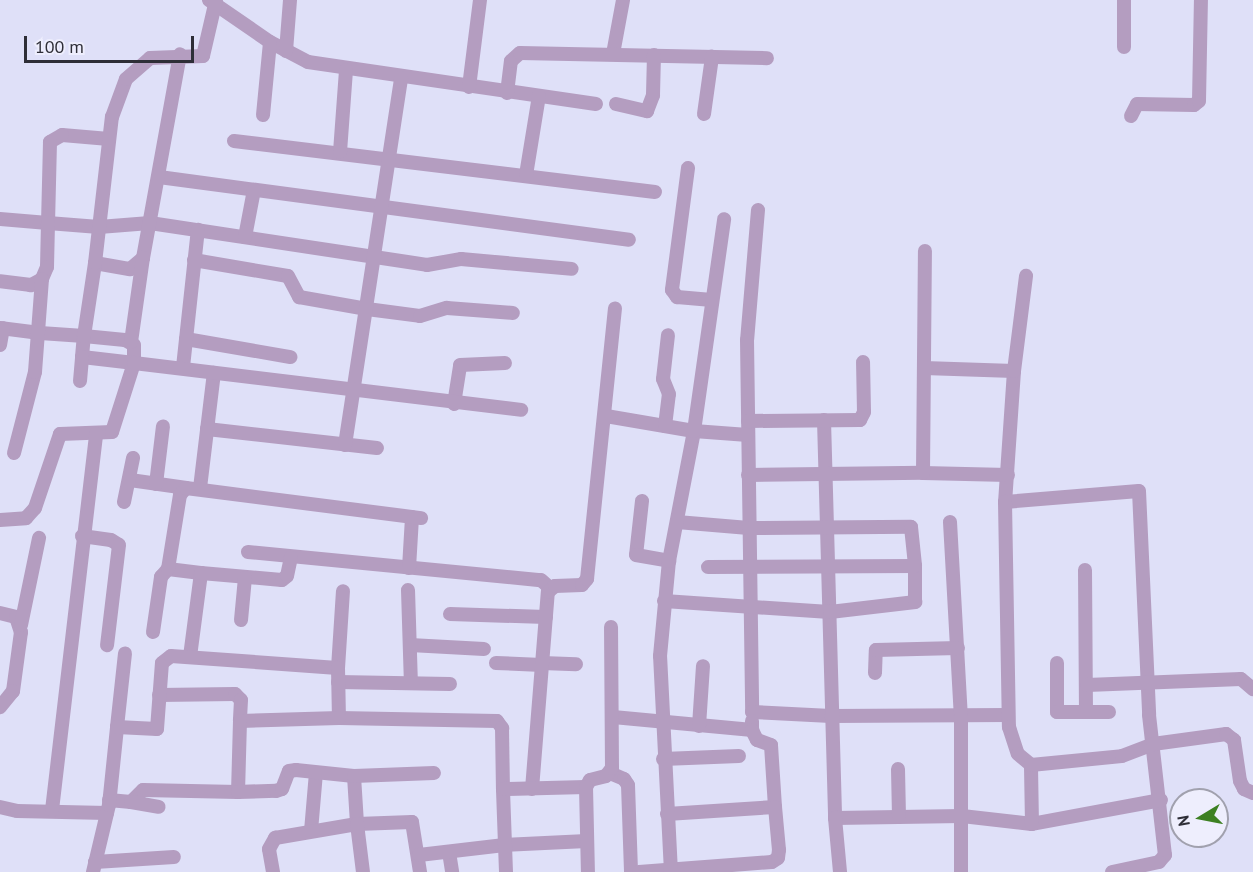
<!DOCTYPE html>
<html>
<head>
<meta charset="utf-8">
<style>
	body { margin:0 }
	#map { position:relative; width:1253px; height:872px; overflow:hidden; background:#dfe0f8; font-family:"PT Sans",sans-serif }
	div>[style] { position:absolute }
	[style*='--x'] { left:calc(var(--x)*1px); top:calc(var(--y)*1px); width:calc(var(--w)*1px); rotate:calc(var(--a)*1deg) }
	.minor>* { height:14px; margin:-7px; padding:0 7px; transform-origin:7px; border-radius:7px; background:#b49dc0 }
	span { translate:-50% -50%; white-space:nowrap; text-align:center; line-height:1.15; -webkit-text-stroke:6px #eeeefd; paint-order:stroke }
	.north { position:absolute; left:1169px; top:788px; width:60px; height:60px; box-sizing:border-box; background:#eeeefd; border:2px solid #a1a1ae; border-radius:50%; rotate:260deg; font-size:16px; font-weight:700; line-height:24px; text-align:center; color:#2e2e37 }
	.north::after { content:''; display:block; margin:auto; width:21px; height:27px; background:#3d8022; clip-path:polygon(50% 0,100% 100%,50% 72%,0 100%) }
	.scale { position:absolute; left:24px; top:36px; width:170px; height:27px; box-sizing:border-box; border:3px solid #2e2e37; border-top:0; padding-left:8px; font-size:18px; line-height:21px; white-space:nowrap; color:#2e2e37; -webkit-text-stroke:4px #eeeefd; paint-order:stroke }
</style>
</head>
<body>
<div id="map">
	<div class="minor">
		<i style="--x:209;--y:0;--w:74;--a:34.5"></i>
		<i style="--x:270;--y:42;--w:43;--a:27.8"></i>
		<i style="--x:308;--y:62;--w:291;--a:8.3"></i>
		<i style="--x:1124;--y:47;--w:47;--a:-90"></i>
		<i style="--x:286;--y:51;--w:51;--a:-85.5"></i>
		<i style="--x:613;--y:54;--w:55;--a:-79.5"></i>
		<i style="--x:469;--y:87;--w:88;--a:-82.8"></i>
		<i style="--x:507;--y:93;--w:32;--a:-83"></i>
		<i style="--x:511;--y:61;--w:12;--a:-42"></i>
		<i style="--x:520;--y:53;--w:247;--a:1.2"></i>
		<i style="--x:616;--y:104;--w:32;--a:13"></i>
		<i style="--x:647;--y:111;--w:17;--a:-69"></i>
		<i style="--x:653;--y:95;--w:40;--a:-88.6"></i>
		<i style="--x:704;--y:114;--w:58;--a:-82"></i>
		<i style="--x:263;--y:115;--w:73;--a:-84.5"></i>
		<i style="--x:1131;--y:116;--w:13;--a:-63"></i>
		<i style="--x:1137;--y:104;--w:57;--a:1"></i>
		<i style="--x:1194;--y:105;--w:6;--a:-39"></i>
		<i style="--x:1199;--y:101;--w:101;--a:-88.9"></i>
		<i style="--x:109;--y:139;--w:47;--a:-175.1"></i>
		<i style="--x:62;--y:135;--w:14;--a:150"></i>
		<i style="--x:50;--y:142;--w:81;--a:91.4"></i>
		<i style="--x:48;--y:223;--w:51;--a:4.5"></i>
		<i style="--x:99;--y:227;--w:51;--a:-4.5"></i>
		<i style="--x:150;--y:223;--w:280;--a:8.6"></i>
		<i style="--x:427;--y:265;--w:35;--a:-10"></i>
		<i style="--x:461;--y:259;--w:111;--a:5.1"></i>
		<i style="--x:234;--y:141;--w:424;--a:6.9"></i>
		<i style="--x:340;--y:152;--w:82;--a:-85.8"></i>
		<i style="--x:688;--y:168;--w:123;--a:97.5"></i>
		<i style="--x:672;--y:290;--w:9;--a:54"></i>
		<i style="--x:677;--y:297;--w:35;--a:5"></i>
		<i style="--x:526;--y:175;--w:80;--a:-80.7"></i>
		<i style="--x:159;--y:177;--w:474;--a:7.6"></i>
		<i style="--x:758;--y:210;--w:130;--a:94.8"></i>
		<i style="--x:747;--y:340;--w:372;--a:89.2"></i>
		<i style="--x:752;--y:712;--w:79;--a:2.9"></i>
		<i style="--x:831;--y:716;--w:177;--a:-0.3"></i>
		<i style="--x:0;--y:219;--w:48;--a:4.8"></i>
		<i style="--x:48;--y:223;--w:44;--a:91.3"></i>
		<i style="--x:47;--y:267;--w:13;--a:113"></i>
		<i style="--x:42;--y:279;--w:13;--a:151"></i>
		<i style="--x:31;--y:285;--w:31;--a:-173"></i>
		<i style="--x:245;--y:237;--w:48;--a:-79.2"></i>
		<i style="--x:194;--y:260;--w:95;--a:9.7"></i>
		<i style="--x:288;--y:276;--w:24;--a:62"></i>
		<i style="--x:299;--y:297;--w:69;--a:10"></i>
		<i style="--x:367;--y:309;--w:53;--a:7.5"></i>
		<i style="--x:420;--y:316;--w:28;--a:-17"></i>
		<i style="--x:447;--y:308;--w:66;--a:4.3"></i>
		<i style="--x:95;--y:263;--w:36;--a:10"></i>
		<i style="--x:130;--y:269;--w:17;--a:-40"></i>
		<i style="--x:143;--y:258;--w:207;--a:-79.7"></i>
		<i style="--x:0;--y:328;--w:40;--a:7.1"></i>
		<i style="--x:40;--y:333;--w:44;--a:3.9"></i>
		<i style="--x:84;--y:336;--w:41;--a:5.6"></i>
		<i style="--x:125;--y:340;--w:10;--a:29"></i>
		<i style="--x:134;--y:345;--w:18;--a:90"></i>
		<i style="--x:134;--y:363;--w:52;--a:-173.4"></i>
		<i style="--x:82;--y:357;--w:21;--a:-85"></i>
		<i style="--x:84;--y:336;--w:74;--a:-81.4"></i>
		<i style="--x:95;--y:263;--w:147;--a:-83.4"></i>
		<i style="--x:112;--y:117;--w:40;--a:-69.8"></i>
		<i style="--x:126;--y:79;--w:32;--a:-41"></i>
		<i style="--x:150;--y:58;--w:53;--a:-2.2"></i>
		<i style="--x:203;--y:56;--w:57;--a:-76.9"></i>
		<i style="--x:186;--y:339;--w:106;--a:9.8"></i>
		<i style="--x:131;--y:342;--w:85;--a:-81.9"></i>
		<i style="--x:0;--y:345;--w:17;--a:-80"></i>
		<i style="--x:183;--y:367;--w:138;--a:-83.8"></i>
		<i style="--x:924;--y:368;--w:90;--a:1.9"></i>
		<i style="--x:1014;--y:371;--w:131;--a:93.9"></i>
		<i style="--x:1005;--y:502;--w:134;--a:-4.7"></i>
		<i style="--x:1139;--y:491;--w:224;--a:87.4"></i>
		<i style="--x:1149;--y:715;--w:141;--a:83.5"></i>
		<i style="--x:1165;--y:855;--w:9;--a:131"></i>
		<i style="--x:1159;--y:862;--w:48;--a:168"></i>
		<i style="--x:1014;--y:371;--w:96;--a:-82.8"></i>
		<i style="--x:80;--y:381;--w:24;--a:-85"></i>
		<i style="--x:454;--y:404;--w:39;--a:-81"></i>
		<i style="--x:460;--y:365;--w:45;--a:-2.5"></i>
		<i style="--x:606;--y:416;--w:89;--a:9.7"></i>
		<i style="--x:694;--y:431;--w:54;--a:4.2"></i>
		<i style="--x:824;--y:420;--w:398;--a:88.4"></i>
		<i style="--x:835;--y:818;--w:127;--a:-0.9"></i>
		<i style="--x:962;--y:816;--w:70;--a:6.5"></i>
		<i style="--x:748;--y:421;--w:112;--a:-0.5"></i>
		<i style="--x:860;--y:420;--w:9;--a:-63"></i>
		<i style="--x:864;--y:412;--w:50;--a:-91.1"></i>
		<i style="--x:665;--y:426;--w:32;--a:-83"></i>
		<i style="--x:669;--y:394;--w:16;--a:-112"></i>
		<i style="--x:663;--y:379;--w:44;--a:-83.5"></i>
		<i style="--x:207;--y:429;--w:171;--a:6.4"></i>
		<i style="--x:345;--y:445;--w:371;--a:-81.3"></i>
		<i style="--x:14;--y:453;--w:84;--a:-75.5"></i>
		<i style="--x:35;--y:372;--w:93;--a:-85.7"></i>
		<i style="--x:923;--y:473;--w:85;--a:1.3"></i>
		<i style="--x:748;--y:475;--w:175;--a:-0.7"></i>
		<i style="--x:923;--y:473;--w:222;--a:-89.5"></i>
		<i style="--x:130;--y:480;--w:57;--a:8.1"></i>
		<i style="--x:156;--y:484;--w:58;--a:-83.1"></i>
		<i style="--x:200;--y:488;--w:116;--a:-83.1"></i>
		<i style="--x:642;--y:501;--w:54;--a:96.3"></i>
		<i style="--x:636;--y:555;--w:34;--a:10"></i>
		<i style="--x:124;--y:502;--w:45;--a:-78.4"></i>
		<i style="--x:1005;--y:502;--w:225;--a:89"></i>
		<i style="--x:1009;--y:727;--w:28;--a:72"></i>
		<i style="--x:1018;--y:754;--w:17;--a:40"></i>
		<i style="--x:0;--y:520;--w:26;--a:-4"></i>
		<i style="--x:26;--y:518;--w:13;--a:-48"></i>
		<i style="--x:35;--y:508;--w:78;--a:-71.3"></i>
		<i style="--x:60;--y:434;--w:52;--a:-2.2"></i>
		<i style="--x:112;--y:432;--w:72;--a:-72.3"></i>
		<i style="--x:134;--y:363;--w:390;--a:6.9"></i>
		<i style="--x:677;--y:522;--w:72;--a:4.8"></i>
		<i style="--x:749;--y:528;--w:162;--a:-0.4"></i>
		<i style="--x:911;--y:527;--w:39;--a:84"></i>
		<i style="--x:950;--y:522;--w:194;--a:86.8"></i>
		<i style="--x:961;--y:716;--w:156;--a:90"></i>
		<i style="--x:82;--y:536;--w:29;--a:8"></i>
		<i style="--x:111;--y:540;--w:9;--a:32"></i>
		<i style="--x:119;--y:545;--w:101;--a:96.8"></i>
		<i style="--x:248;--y:552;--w:294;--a:5.5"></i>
		<i style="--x:541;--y:580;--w:12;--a:42"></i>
		<i style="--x:409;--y:568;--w:51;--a:-86.6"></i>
		<i style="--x:168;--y:569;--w:33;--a:7"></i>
		<i style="--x:201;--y:573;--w:84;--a:97.5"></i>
		<i style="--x:1085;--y:570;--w:142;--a:89.6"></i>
		<i style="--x:201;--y:573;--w:81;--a:4.9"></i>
		<i style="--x:282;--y:580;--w:6;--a:-39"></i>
		<i style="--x:287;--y:576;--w:19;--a:-78"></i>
		<i style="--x:408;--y:590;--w:93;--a:88.2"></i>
		<i style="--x:664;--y:601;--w:166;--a:3.8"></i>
		<i style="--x:830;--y:612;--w:86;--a:-6.7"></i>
		<i style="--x:915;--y:602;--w:36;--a:-90"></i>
		<i style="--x:915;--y:566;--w:207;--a:179.7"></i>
		<i style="--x:0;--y:613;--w:16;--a:14"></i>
		<i style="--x:16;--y:617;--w:16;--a:72"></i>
		<i style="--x:21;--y:632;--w:60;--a:97.7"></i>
		<i style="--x:13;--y:691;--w:21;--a:129"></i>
		<i style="--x:450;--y:614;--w:96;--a:1.8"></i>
		<i style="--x:241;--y:620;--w:42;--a:-84.6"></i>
		<i style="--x:21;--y:625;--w:89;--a:-78.3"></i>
		<i style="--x:153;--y:632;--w:56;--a:-81.7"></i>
		<i style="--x:161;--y:577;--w:11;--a:-49"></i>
		<i style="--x:168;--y:569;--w:75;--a:-80.8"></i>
		<i style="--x:180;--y:495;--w:9;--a:-49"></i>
		<i style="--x:186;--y:488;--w:237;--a:7.3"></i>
		<i style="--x:410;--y:645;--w:74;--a:3.1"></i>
		<i style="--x:496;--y:663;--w:46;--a:2.5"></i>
		<i style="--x:542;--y:663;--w:34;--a:2"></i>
		<i style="--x:1057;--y:663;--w:49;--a:90"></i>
		<i style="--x:1057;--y:712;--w:52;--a:0"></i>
		<i style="--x:338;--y:668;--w:77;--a:-86.3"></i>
		<i style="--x:875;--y:673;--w:23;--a:-88"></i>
		<i style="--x:876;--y:650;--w:82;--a:-1.4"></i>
		<i style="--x:338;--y:682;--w:112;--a:1"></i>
		<i style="--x:1087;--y:685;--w:154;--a:-2.2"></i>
		<i style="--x:1241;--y:679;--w:16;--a:40"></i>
		<i style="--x:159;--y:695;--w:76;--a:-0.8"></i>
		<i style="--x:235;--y:694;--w:8;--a:45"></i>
		<i style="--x:241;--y:700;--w:21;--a:93"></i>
		<i style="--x:613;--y:717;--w:140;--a:5.3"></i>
		<i style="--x:752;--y:730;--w:9;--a:-90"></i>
		<i style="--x:339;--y:718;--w:158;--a:1.1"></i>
		<i style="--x:497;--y:721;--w:9;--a:54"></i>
		<i style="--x:502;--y:728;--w:61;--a:89.1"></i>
		<i style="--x:699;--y:726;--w:60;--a:-86.2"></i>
		<i style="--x:117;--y:727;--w:74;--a:-83.8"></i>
		<i style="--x:663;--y:759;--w:76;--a:-2.3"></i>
		<i style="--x:898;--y:769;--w:48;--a:88.8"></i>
		<i style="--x:610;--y:773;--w:15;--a:23"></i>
		<i style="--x:624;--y:779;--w:7;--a:56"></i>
		<i style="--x:628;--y:785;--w:87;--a:88"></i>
		<i style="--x:354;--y:776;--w:48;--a:86.4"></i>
		<i style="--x:357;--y:824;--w:55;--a:-2.1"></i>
		<i style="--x:412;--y:822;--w:51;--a:80.9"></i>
		<i style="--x:586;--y:787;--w:8;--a:-60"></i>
		<i style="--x:590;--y:780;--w:16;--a:-14"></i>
		<i style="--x:606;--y:776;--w:10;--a:-53"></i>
		<i style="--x:612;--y:768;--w:141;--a:-90.4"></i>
		<i style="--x:532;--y:789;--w:198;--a:-85.4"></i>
		<i style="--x:548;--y:592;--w:9;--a:-41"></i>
		<i style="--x:555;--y:586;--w:27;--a:-2"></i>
		<i style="--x:582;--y:585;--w:8;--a:-50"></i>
		<i style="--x:587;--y:579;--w:272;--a:-84.1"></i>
		<i style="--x:109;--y:800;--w:22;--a:5"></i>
		<i style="--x:131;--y:802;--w:17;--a:-45"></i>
		<i style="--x:143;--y:790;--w:95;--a:1.2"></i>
		<i style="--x:1161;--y:800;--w:131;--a:169.5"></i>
		<i style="--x:1032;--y:824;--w:59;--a:-91"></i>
		<i style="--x:1031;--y:765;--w:91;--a:-5.6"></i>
		<i style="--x:1122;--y:756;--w:33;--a:-21"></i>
		<i style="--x:1153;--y:744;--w:74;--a:-7.8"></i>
		<i style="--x:1226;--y:734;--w:10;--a:37"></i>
		<i style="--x:1234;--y:740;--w:41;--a:81.7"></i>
		<i style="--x:1240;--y:781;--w:9;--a:63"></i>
		<i style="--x:1244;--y:789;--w:10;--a:24"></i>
		<i style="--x:131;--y:802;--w:28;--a:10"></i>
		<i style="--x:0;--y:807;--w:17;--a:13"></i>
		<i style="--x:17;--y:811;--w:90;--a:1.3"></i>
		<i style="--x:52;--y:810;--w:379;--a:-83.3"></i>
		<i style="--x:667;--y:814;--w:108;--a:-3.7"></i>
		<i style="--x:775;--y:807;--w:62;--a:-93.7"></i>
		<i style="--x:771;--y:745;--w:15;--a:-160"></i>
		<i style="--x:757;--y:740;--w:11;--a:-117"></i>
		<i style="--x:835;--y:818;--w:54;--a:84.7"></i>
		<i style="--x:311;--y:831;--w:58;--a:-85.1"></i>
		<i style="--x:449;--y:852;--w:20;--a:81"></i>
		<i style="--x:419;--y:855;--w:86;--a:-6.7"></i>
		<i style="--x:504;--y:845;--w:83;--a:-2.8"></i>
		<i style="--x:95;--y:862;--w:79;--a:-3.6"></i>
		<i style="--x:93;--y:872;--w:69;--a:-76.6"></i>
		<i style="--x:109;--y:805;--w:78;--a:-84.1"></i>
		<i style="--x:117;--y:727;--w:40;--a:2.9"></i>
		<i style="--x:157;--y:729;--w:66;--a:-85.7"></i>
		<i style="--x:162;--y:663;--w:11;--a:-38"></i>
		<i style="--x:171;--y:656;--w:167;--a:4.1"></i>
		<i style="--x:338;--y:668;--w:50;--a:88.9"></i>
		<i style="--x:339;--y:718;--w:99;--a:178.3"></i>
		<i style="--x:240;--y:721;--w:71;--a:91.6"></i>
		<i style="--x:238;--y:792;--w:38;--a:-2"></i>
		<i style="--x:276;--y:791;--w:6;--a:-18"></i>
		<i style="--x:282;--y:789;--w:19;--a:-69"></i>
		<i style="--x:289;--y:771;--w:7;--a:-8"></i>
		<i style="--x:296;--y:770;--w:58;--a:5.9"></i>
		<i style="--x:354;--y:776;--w:80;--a:-2.1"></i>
		<i style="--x:273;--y:872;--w:23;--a:-100"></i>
		<i style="--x:269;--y:849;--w:13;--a:-61"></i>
		<i style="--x:275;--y:838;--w:83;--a:-9.7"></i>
		<i style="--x:357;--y:824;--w:48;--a:82.9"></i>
		<i style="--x:506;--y:872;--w:83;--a:-92.1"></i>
		<i style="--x:503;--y:789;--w:83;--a:-1.4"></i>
		<i style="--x:586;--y:787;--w:85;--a:88.7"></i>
		<i style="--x:639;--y:872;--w:133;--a:-4.3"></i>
		<i style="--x:772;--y:862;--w:7;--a:-34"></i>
		<i style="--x:778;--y:858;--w:8;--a:-83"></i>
		<i style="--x:779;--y:850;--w:43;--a:-95.3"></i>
		<i style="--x:671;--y:872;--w:216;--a:-92.9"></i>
		<i style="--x:660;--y:656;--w:95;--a:-84.6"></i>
		<i style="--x:669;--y:561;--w:132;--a:-79.1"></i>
		<i style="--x:694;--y:431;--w:214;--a:-81.9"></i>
	</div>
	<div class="north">N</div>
	<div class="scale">100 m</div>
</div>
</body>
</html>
